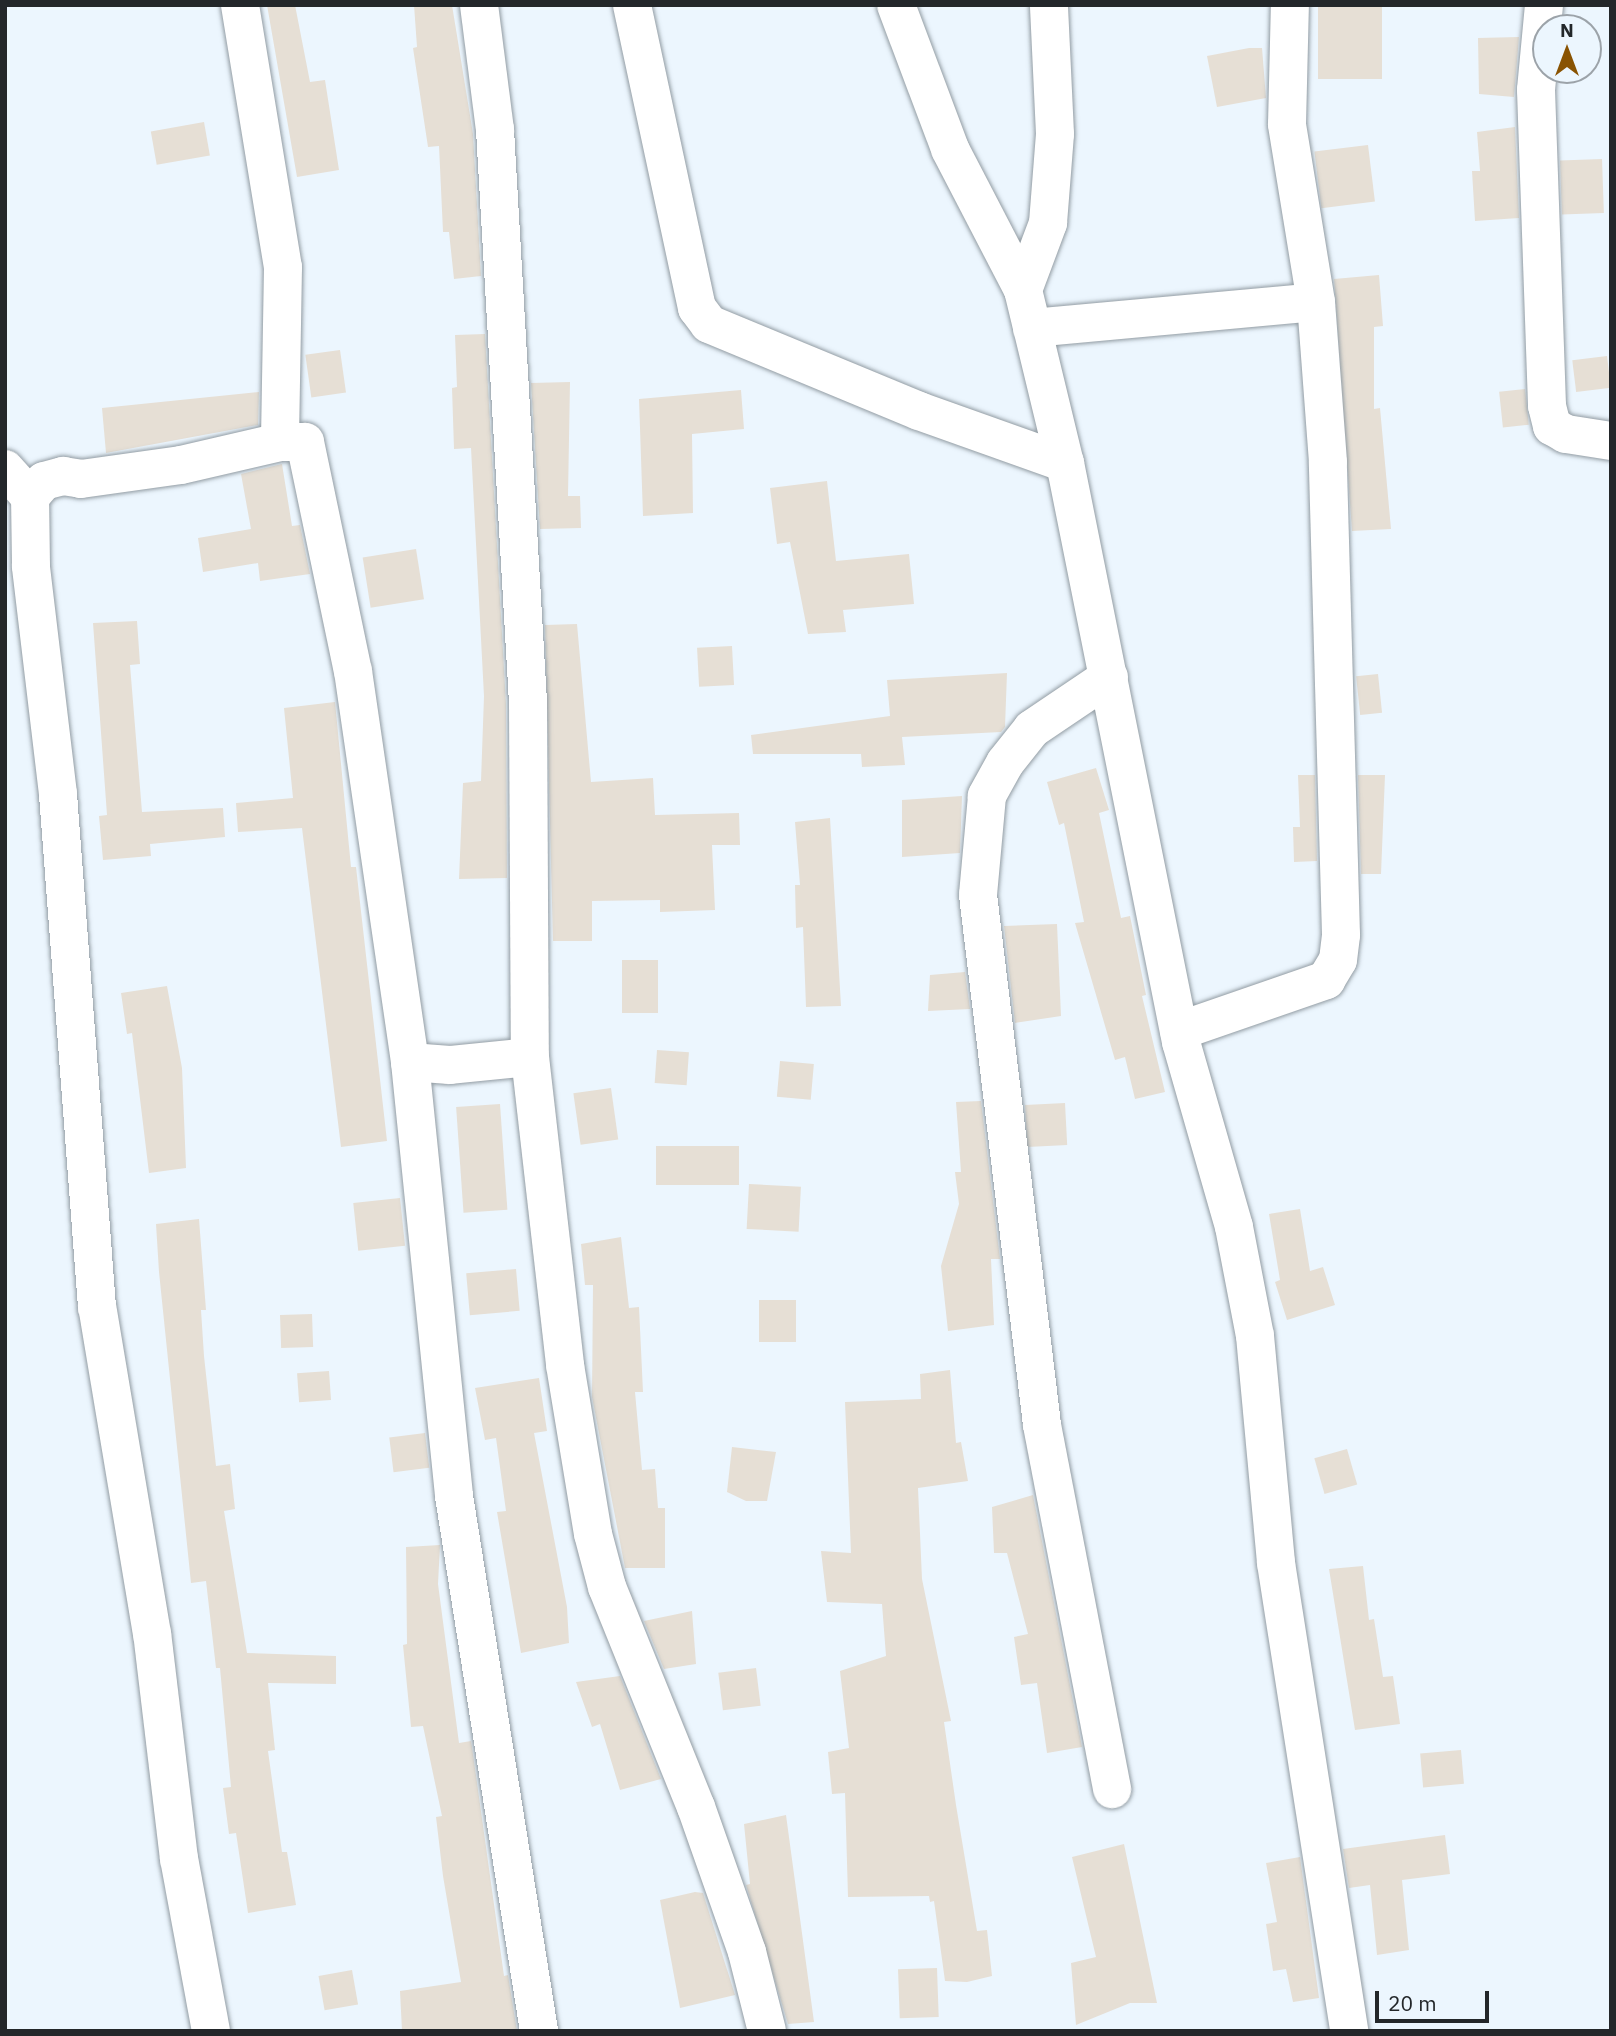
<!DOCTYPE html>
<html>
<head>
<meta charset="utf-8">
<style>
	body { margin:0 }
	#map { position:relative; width:1616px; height:2036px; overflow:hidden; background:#ecf6fe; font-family:"IBM Plex Sans",sans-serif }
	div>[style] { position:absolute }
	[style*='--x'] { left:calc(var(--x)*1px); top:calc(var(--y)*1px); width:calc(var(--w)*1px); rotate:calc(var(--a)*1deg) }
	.building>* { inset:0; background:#e6dfd5; transform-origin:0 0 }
	.roads { filter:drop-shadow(0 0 2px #929ca3) drop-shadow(0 0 2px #929ca3) }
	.street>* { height:38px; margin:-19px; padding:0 19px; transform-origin:19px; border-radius:19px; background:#fff }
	span { translate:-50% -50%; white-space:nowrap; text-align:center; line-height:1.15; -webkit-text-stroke:5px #ecf6fe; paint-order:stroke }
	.frame { position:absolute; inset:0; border:7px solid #23272a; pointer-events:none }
	.north { position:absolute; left:1532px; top:14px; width:70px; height:70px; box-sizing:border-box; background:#ecf6fe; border:2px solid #9ca3a9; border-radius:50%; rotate:0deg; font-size:19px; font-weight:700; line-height:28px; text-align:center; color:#23272a }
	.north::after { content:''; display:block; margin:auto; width:24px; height:32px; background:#895302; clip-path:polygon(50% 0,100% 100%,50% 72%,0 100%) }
	.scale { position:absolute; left:1375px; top:1991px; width:114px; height:32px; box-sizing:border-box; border:4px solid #23272a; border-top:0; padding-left:9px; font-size:21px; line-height:24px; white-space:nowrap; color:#23272a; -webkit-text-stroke:5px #ecf6fe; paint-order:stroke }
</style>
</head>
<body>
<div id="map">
	<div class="building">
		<i style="clip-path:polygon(267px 5px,295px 5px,310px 82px,325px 80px,339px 170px,297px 177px)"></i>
		<i style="clip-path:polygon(414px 5px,452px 5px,473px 134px,481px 276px,454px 279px,449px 232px,443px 232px,439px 146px,428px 147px,413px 48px,417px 47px)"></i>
		<i style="left:1318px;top:5px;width:64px;height:74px"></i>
		<i style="clip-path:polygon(1519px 37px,1514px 97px,1479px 94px,1478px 38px)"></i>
		<i style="clip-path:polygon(1249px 48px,1262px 48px,1266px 98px,1217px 107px,1207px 56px)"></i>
		<i style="left:204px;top:122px;width:34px;height:54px;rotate:80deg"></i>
		<i style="clip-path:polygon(1515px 127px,1519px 218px,1475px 221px,1472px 171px,1480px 171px,1477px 132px)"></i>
		<i style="left:1368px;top:145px;width:57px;height:54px;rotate:83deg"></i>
		<i style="left:1602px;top:159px;width:54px;height:42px;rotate:88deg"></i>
		<i style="clip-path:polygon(1379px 275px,1383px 326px,1374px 327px,1374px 409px,1380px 408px,1391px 529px,1352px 531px,1334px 279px)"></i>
		<i style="clip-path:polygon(485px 334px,506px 704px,507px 878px,459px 879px,463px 783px,481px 781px,484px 696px,471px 448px,454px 449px,452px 388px,457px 387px,455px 335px)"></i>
		<i style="left:340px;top:350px;width:43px;height:35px;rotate:82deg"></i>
		<i style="left:1607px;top:356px;width:32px;height:35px;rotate:83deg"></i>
		<i style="clip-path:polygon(570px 382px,568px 496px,580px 496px,581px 528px,540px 529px,531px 383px)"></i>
		<i style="left:1525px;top:389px;width:36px;height:26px;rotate:84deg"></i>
		<i style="clip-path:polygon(741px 390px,744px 429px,692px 434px,693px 513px,643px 516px,639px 399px)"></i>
		<i style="clip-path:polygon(259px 392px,258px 425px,106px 453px,102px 408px)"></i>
		<i style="clip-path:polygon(282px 464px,292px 526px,300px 525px,310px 574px,260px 581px,258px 563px,203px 572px,198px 538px,251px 529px,241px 474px)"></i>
		<i style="clip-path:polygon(827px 481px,836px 561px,909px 554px,914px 604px,843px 610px,846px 632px,808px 634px,790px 542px,777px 544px,770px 488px)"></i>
		<i style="left:416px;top:549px;width:51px;height:54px;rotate:81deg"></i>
		<i style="clip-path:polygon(137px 621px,140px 664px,130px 665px,142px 812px,223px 808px,225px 837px,150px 844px,151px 856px,103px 860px,99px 816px,107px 815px,93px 623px)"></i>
		<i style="clip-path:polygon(577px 624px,591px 782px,653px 778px,655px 815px,739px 813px,740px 845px,712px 845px,715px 910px,660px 912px,660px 900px,592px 901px,592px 941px,553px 941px,545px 625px)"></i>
		<i style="left:732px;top:646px;width:39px;height:35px;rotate:87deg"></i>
		<i style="clip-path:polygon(1007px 673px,1005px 727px,1001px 732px,902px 737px,905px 765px,862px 767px,861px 754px,753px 754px,751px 735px,890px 716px,887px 680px)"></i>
		<i style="left:1378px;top:674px;width:39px;height:22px;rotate:84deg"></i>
		<i style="clip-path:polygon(335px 702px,351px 867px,356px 867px,387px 1141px,341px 1147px,302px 828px,238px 832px,236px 803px,293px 798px,284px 708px)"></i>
		<i style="clip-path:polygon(1096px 768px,1109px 810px,1099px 813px,1121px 918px,1130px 916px,1146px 995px,1142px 996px,1165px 1092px,1135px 1099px,1125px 1057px,1115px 1060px,1075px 923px,1084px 922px,1064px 823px,1059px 825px,1047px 782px)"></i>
		<i style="clip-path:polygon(1298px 775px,1315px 775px,1317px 861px,1294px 862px,1293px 827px,1300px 827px)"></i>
		<i style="clip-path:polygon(1358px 775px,1385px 775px,1381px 874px,1361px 874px)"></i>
		<i style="clip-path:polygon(962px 796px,960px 853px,902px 857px,902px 800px)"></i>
		<i style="clip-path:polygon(830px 818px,841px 1006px,806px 1007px,803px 927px,796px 928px,795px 885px,800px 885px,795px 822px)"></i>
		<i style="clip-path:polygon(1057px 924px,1061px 1016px,1015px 1023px,1004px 926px)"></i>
		<i style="left:622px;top:960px;width:36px;height:53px"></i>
		<i style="clip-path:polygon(965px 972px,970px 1009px,928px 1011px,930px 975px)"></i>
		<i style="clip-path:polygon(167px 986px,182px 1068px,186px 1168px,149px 1173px,132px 1033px,127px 1034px,121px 993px)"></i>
		<i style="left:657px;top:1050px;width:32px;height:33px;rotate:4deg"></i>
		<i style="left:780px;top:1061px;width:34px;height:36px;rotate:5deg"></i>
		<i style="left:611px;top:1088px;width:52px;height:38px;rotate:82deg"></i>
		<i style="clip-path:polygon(981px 1101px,1000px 1259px,991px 1259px,994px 1325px,948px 1331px,941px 1266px,959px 1204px,955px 1172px,961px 1172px,956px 1102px)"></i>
		<i style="left:1065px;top:1103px;width:42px;height:40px;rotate:87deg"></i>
		<i style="left:500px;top:1104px;width:106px;height:44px;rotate:86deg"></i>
		<i style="left:739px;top:1146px;width:39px;height:83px;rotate:90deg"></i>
		<i style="left:749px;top:1184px;width:52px;height:45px;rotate:3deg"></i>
		<i style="left:400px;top:1198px;width:48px;height:47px;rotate:84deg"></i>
		<i style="clip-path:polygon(1300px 1209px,1310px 1271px,1323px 1267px,1335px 1305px,1287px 1320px,1275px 1282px,1280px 1280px,1269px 1214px)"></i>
		<i style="clip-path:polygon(199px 1219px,206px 1310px,201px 1310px,204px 1356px,216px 1466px,230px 1464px,235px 1509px,224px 1511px,247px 1653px,336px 1656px,336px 1684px,268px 1683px,275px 1750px,268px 1751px,282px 1852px,287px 1852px,296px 1905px,248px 1913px,236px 1833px,229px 1834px,223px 1788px,231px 1787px,220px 1668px,216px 1668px,206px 1581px,191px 1583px,159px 1272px,156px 1224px)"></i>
		<i style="clip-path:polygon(621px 1237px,629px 1308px,639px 1307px,643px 1392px,635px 1392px,642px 1470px,655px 1469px,658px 1508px,665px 1508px,665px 1568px,625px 1568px,592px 1397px,593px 1285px,585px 1285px,581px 1244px)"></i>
		<i style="left:516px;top:1269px;width:42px;height:50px;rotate:85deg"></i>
		<i style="left:759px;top:1300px;width:37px;height:42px"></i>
		<i style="left:312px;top:1314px;width:33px;height:32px;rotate:88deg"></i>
		<i style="clip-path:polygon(950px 1370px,956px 1443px,961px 1442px,968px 1481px,918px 1488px,922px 1579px,951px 1721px,944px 1722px,956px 1805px,977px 1931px,987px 1930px,992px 1976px,967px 1982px,945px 1981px,934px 1901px,930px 1902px,929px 1896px,848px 1897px,845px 1793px,832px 1794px,828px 1752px,849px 1748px,840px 1671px,886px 1656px,882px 1604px,827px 1602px,821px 1551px,851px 1553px,845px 1402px,921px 1399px,920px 1374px)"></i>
		<i style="left:329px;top:1371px;width:29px;height:32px;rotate:86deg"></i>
		<i style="clip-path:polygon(539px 1378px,547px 1431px,534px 1433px,567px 1607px,569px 1643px,521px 1653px,497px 1512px,506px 1511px,496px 1438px,485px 1440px,475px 1388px)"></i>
		<i style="left:425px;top:1433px;width:35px;height:36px;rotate:83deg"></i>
		<i style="clip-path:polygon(732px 1447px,776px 1452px,767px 1501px,746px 1501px,727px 1492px)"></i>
		<i style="left:1347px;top:1449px;width:37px;height:34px;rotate:74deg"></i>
		<i style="clip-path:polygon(1033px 1495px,1082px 1747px,1047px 1753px,1037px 1683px,1021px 1685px,1014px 1637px,1028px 1634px,1007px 1553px,994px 1553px,992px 1507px)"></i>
		<i style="clip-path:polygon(440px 1545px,438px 1584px,459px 1743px,471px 1741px,472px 1747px,504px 1976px,508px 1975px,517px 2031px,402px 2031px,400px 1991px,461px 1982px,443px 1876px,436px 1817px,442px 1816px,423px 1726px,411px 1727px,403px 1645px,407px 1644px,406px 1547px)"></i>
		<i style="clip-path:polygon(1363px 1566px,1369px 1620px,1374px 1619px,1383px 1677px,1393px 1676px,1400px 1724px,1355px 1730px,1329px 1569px)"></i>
		<i style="clip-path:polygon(692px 1611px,696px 1664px,664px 1669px,644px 1621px)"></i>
		<i style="left:756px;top:1668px;width:38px;height:38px;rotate:83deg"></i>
		<i style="clip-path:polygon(620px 1676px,661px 1779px,620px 1790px,600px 1724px,592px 1727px,576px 1682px)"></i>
		<i style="left:1461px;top:1750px;width:34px;height:41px;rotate:85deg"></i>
		<i style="clip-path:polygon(786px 1815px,814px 2022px,788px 2024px,746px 1885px,750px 1884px,744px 1824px)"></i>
		<i style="clip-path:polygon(1445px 1835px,1450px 1874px,1402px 1880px,1409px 1950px,1377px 1955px,1370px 1885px,1349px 1888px,1343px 1849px)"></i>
		<i style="clip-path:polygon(1124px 1844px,1157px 2003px,1130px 2003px,1076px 2025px,1071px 1963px,1096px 1957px,1072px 1857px)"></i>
		<i style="clip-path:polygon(1300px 1857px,1319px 1998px,1293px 2002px,1286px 1969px,1273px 1971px,1266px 1924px,1277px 1922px,1266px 1863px)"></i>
		<i style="clip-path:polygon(695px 1892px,703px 1893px,735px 1995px,680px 2008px,660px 1900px)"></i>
		<i style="left:937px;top:1968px;width:49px;height:39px;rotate:88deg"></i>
		<i style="left:352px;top:1970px;width:35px;height:34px;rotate:80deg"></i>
	</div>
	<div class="roads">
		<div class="street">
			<i style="--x:240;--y:5;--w:266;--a:80.7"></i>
			<i style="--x:283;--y:267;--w:175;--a:91"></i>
			<i style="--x:280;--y:442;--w:25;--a:0"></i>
			<i style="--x:305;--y:442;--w:234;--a:78.2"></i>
			<i style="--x:353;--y:671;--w:395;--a:81.7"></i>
			<i style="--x:410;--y:1062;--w:436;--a:84.2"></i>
			<i style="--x:454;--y:1496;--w:542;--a:80.97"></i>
			<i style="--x:479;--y:5;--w:126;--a:82.7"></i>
			<i style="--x:495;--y:130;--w:574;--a:86.7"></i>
			<i style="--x:528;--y:703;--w:354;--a:89.7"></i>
			<i style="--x:632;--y:5;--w:310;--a:77.9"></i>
			<i style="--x:697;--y:308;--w:20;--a:53"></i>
			<i style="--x:709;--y:324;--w:227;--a:22.5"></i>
			<i style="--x:919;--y:411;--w:155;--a:19.6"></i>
			<i style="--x:896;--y:5;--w:154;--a:69.4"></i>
			<i style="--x:950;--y:149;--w:159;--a:62.6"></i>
			<i style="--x:1023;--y:290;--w:178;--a:76.4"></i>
			<i style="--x:1065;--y:463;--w:591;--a:78.67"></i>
			<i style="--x:1181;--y:1042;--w:192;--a:74"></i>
			<i style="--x:1234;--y:1227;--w:111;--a:79.1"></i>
			<i style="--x:1255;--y:1336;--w:228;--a:84.7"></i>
			<i style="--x:1276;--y:1563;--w:474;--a:81.1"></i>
			<i style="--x:1544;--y:5;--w:85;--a:95.4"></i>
			<i style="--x:1536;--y:90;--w:316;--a:88"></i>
			<i style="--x:1547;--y:406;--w:21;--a:76"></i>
			<i style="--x:1552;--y:426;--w:16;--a:30"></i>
			<i style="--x:1566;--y:434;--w:46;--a:8.8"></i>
			<i style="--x:1023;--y:290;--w:72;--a:-69.5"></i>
			<i style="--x:1048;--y:223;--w:89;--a:-85.5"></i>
			<i style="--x:1055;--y:134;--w:129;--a:-92.7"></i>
			<i style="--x:1032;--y:328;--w:285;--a:-5.2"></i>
			<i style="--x:5;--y:469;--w:38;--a:48"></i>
			<i style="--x:1109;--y:677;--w:93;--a:146"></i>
			<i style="--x:1032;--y:729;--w:43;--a:128.5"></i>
			<i style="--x:1005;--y:763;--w:38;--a:119"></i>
			<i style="--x:987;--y:796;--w:99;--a:95.2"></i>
			<i style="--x:978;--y:895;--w:534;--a:83.11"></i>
			<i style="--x:1042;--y:1425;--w:371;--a:79.1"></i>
			<i style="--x:1179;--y:1031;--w:156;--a:-19.1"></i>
			<i style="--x:1326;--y:980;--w:23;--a:-59"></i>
			<i style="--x:1338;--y:960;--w:25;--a:-83"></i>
			<i style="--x:1341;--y:935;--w:473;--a:-91.6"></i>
			<i style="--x:1328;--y:462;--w:160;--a:-94.3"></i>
			<i style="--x:1316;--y:302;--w:180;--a:-99.3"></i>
			<i style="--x:1287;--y:124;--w:119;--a:-88.6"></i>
			<i style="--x:410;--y:1062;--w:40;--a:4.3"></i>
			<i style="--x:450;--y:1065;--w:80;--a:-5.7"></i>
			<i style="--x:530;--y:1057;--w:310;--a:83.5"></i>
			<i style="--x:565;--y:1365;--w:171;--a:80.6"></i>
			<i style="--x:593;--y:1534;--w:55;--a:75.2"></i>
			<i style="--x:607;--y:1587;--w:237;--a:68"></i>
			<i style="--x:696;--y:1807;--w:154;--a:70.6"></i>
			<i style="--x:747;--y:1952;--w:81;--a:75.8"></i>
			<i style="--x:211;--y:2031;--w:175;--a:-100.5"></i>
			<i style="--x:179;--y:1859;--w:227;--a:-96.8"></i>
			<i style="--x:152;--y:1634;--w:332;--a:-99.5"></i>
			<i style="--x:97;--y:1307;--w:514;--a:-94.35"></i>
			<i style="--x:58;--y:794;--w:230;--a:-96.8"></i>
			<i style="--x:31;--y:566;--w:69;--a:-90.8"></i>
			<i style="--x:30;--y:497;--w:21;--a:-49"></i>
			<i style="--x:44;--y:481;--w:20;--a:-15"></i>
			<i style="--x:63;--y:476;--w:18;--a:9"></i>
			<i style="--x:81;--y:479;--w:101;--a:-8"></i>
			<i style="--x:181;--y:465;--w:102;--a:-13.1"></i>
		</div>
	</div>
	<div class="frame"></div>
	<div class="north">N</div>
	<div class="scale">20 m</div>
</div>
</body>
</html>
